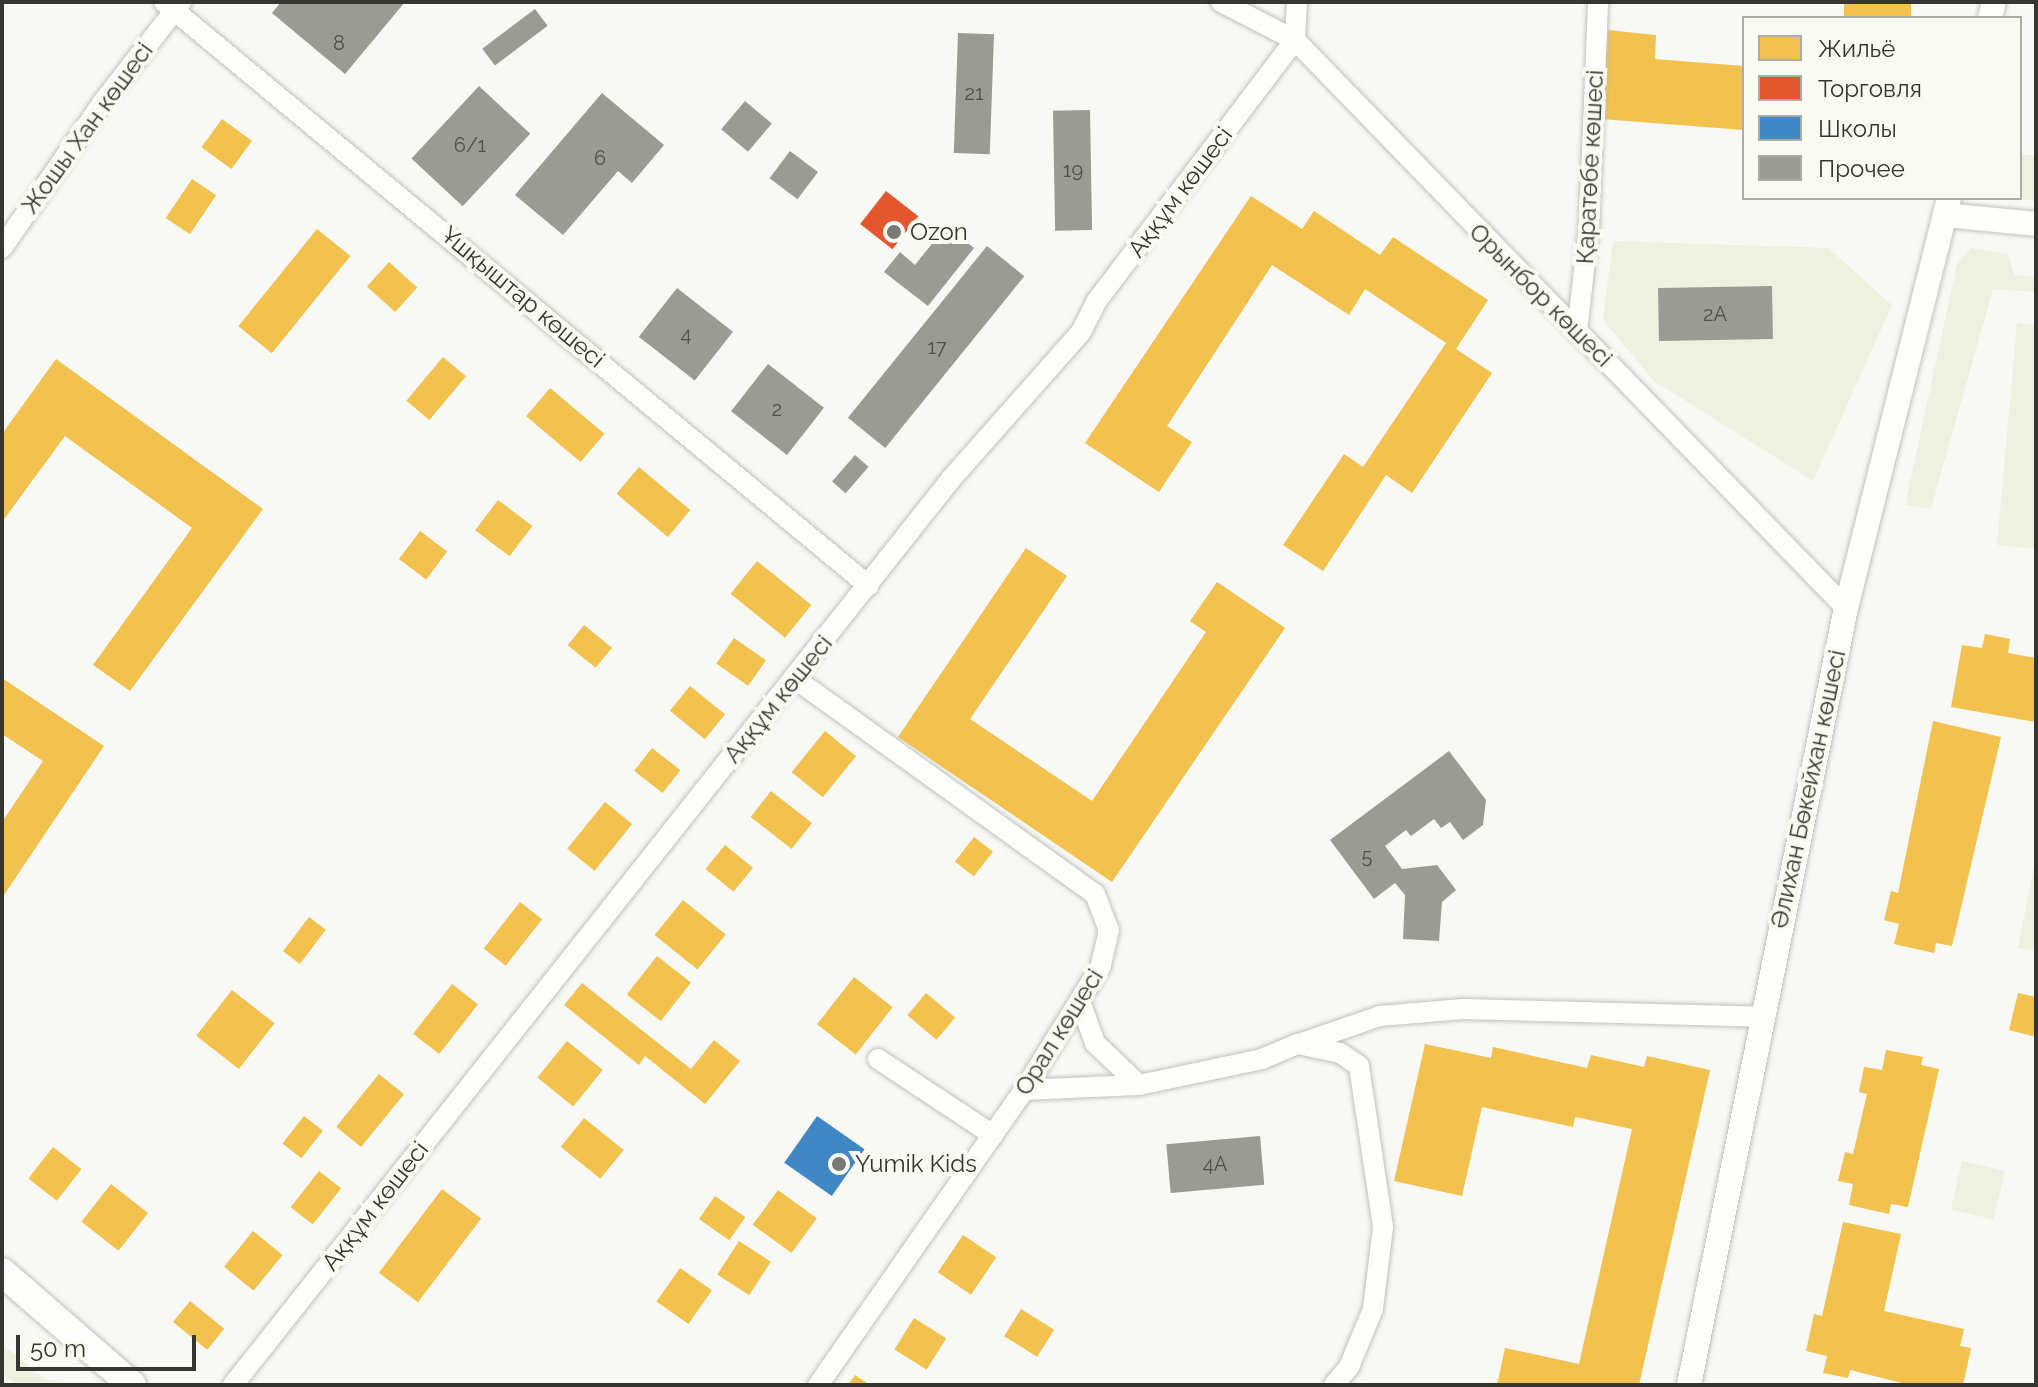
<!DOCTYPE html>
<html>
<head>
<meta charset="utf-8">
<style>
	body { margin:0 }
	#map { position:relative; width:2038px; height:1387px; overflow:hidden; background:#f8f9f4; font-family:Raleway,sans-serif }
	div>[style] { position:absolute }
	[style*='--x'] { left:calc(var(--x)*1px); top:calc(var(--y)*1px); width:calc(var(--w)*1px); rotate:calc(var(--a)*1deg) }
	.green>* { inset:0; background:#eef1e0; transform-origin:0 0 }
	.homes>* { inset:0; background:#f2c14e; transform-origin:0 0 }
	.shops>* { inset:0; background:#e4572e; transform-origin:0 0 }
	.schools>* { inset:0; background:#3f88c5; transform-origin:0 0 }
	.building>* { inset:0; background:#9a9c94; transform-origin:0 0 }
	.roads { filter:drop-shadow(0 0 2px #c0c0bd) drop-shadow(0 0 2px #c0c0bd) }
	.minor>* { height:20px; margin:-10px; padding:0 10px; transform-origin:10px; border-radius:10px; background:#fefefd }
	.tertiary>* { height:24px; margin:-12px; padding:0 12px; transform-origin:12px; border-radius:12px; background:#fefefd }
	.secondary>* { height:28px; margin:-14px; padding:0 14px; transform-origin:14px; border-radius:14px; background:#fefefd }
	.dots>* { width:22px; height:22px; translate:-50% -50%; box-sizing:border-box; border:4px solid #f9fbf2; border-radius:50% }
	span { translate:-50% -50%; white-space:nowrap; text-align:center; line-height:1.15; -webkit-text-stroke:8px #f9fbf2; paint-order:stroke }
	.number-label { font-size:20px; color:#4e504a }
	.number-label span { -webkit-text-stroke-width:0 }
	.street-label { font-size:24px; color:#353632 }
	.poi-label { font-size:24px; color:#353632 }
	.left { translate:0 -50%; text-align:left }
	.frame { position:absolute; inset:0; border:4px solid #353632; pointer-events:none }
	.legend { position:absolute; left:1742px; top:16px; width:280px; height:184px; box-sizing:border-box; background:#f9fbf2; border:2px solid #abaca5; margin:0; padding:10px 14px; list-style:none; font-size:24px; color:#353632 }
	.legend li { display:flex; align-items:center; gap:16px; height:40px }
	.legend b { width:40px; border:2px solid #abaca5 }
	.scale { position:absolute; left:16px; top:1335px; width:180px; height:36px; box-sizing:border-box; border:4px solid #353632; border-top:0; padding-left:10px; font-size:24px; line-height:28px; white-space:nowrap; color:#353632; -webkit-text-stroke:6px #f9fbf2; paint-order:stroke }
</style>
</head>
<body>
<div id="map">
	<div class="green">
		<i style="clip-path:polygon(2020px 154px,2036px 156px,2036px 200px,2004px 198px,2020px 198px)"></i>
		<i style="clip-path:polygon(1613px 241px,1828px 248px,1892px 305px,1813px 481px,1654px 381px,1603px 320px)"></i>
		<i style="clip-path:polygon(1971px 248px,2008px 254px,2014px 275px,2036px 277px,2036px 292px,1993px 289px,1931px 509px,1905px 505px,1957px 264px)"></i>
		<i style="clip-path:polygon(2017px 323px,2036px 325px,2036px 549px,1997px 545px)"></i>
		<i style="clip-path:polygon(2036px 856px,2036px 951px,2018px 948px)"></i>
		<i style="left:1962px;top:1161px;width:44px;height:50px;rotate:13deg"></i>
		<i style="clip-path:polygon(2px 1344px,46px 1380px,80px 1385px,16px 1385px,2px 1373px)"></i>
	</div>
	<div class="homes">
		<i style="left:1844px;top:2px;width:67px;height:16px"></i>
		<i style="clip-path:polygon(1608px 30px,1656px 35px,1655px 59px,1744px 66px,1744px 130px,1601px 119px)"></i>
		<i style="left:222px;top:119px;width:37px;height:35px;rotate:36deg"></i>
		<i style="left:192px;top:179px;width:29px;height:47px;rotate:34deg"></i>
		<i style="clip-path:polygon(1251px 196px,1302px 229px,1314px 211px,1380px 255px,1393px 237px,1488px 300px,1456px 349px,1492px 373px,1412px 493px,1386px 475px,1323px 571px,1283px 545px,1344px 454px,1363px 467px,1446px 343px,1365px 289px,1349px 315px,1272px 265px,1167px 426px,1192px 442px,1159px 492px,1085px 443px)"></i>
		<i style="left:317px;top:229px;width:43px;height:125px;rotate:39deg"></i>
		<i style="left:389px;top:262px;width:38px;height:33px;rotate:42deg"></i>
		<i style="left:443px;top:357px;width:30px;height:57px;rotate:40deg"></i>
		<i style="clip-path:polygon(56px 359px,263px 509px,130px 691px,93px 665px,192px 528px,65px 436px,2px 522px,2px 434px)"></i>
		<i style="left:550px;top:388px;width:71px;height:37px;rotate:40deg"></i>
		<i style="left:639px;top:467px;width:67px;height:35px;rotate:40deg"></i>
		<i style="left:498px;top:500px;width:43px;height:38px;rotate:37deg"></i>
		<i style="left:420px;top:531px;width:34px;height:35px;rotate:37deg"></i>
		<i style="clip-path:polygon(1026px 548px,1067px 576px,970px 719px,1092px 801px,1206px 632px,1190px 621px,1217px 582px,1285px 628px,1112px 882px,898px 737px)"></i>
		<i style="left:757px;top:561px;width:70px;height:42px;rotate:39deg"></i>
		<i style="left:584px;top:625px;width:36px;height:26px;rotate:39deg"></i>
		<i style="clip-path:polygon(1985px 634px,2010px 639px,2008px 653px,2036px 658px,2036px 722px,1951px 707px,1962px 645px,1982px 648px)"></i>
		<i style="left:734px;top:638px;width:39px;height:31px;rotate:35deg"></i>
		<i style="clip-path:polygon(2px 678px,104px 746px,2px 898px,2px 822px,43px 761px,2px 734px)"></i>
		<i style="left:690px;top:686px;width:45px;height:32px;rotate:39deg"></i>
		<i style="clip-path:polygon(1933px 721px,2001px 737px,1952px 946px,1936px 943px,1934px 953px,1894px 944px,1899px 924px,1884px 920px,1891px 891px,1898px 893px)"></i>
		<i style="left:825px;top:731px;width:40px;height:53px;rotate:39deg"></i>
		<i style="left:652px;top:748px;width:36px;height:29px;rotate:38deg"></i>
		<i style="left:771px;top:791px;width:52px;height:33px;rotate:38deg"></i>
		<i style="left:605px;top:802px;width:35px;height:60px;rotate:39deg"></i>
		<i style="left:974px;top:837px;width:24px;height:31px;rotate:38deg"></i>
		<i style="left:725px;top:845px;width:36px;height:31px;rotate:39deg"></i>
		<i style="left:683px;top:900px;width:55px;height:45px;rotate:39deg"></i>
		<i style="left:520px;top:902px;width:28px;height:59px;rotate:38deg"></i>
		<i style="left:309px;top:917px;width:21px;height:43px;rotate:37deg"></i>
		<i style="left:657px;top:956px;width:43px;height:49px;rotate:38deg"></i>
		<i style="left:854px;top:977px;width:49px;height:60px;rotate:38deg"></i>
		<i style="clip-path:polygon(582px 983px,691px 1069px,714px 1040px,740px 1061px,705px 1104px,645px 1056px,639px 1065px,564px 1005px)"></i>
		<i style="left:452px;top:984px;width:33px;height:63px;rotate:38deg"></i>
		<i style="left:232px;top:990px;width:54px;height:58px;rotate:38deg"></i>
		<i style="left:926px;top:993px;width:38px;height:29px;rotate:40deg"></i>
		<i style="clip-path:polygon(2018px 993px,2036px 997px,2036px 1037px,2009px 1030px)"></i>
		<i style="left:567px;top:1041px;width:46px;height:47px;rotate:39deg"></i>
		<i style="clip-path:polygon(1425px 1044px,1491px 1058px,1493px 1047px,1587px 1068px,1591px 1055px,1644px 1067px,1647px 1056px,1710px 1070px,1639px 1385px,1497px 1385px,1505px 1348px,1579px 1364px,1632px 1129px,1575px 1117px,1573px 1127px,1482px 1107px,1462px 1196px,1394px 1181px)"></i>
		<i style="clip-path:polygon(1886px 1050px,1923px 1057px,1921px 1065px,1939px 1069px,1908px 1207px,1891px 1204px,1889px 1214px,1849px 1205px,1853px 1184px,1838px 1181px,1845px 1152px,1853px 1154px,1867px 1094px,1859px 1092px,1864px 1067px,1882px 1070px)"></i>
		<i style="left:379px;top:1074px;width:32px;height:68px;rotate:39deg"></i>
		<i style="left:304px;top:1116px;width:24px;height:35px;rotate:38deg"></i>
		<i style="left:584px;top:1118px;width:51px;height:37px;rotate:39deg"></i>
		<i style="left:53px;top:1147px;width:36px;height:40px;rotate:38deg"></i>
		<i style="left:319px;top:1171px;width:28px;height:46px;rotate:38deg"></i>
		<i style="left:111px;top:1184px;width:47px;height:48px;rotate:38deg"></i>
		<i style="left:442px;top:1189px;width:49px;height:105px;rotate:37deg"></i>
		<i style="left:778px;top:1190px;width:48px;height:43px;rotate:36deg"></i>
		<i style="left:715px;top:1196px;width:37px;height:28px;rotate:35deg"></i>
		<i style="clip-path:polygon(1843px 1222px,1901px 1234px,1884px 1311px,1964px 1329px,1960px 1346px,1971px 1348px,1963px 1385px,1910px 1385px,1850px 1370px,1848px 1378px,1823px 1373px,1827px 1356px,1806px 1351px,1814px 1314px,1822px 1316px)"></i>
		<i style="left:253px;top:1231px;width:38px;height:46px;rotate:39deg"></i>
		<i style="left:963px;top:1235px;width:40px;height:45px;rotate:34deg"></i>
		<i style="left:739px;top:1241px;width:38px;height:40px;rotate:33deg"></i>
		<i style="left:680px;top:1268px;width:39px;height:41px;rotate:35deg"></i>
		<i style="left:190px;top:1301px;width:44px;height:27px;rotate:39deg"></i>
		<i style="left:1021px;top:1309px;width:39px;height:32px;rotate:32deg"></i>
		<i style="left:914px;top:1318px;width:38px;height:37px;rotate:32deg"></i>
		<i style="clip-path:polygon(855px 1375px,870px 1385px,848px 1385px)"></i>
	</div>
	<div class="shops">
		<i style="left:886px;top:191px;width:41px;height:42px;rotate:38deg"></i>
	</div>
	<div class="schools">
		<i style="left:817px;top:1116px;width:58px;height:57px;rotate:35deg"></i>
	</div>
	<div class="building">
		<i style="clip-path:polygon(281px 2px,405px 2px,345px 74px,272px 13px)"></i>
		<i style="left:535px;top:9px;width:21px;height:66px;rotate:53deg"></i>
		<i style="left:958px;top:33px;width:36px;height:120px;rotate:2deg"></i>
		<i style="left:479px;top:86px;width:70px;height:99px;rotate:43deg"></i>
		<i style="clip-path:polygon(602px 93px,664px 145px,632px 183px,618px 171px,563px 235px,515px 195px)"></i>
		<i style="left:745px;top:101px;width:35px;height:37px;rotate:40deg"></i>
		<i style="left:1090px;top:110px;width:120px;height:37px;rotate:89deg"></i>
		<i style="left:790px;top:151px;width:35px;height:34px;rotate:37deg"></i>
		<i style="clip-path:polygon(946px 226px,974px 248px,928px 306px,884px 272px,900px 252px,915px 265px)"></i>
		<i style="left:987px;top:246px;width:48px;height:221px;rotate:39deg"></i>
		<i style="left:1772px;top:286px;width:53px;height:114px;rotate:89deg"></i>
		<i style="left:677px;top:288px;width:71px;height:62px;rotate:38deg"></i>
		<i style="left:768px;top:364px;width:71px;height:60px;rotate:38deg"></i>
		<i style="left:855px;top:455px;width:18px;height:35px;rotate:41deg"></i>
		<i style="clip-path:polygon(1449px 751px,1486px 800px,1483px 825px,1463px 840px,1450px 822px,1441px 828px,1434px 819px,1411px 836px,1406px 830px,1385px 846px,1402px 869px,1437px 865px,1456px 890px,1442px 902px,1439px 941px,1403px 939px,1405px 895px,1395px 883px,1374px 899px,1330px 840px)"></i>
		<i style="left:1260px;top:1136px;width:49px;height:94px;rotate:85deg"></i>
	</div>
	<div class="roads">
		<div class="minor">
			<i style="--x:164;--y:2;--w:915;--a:39.64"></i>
			<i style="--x:1221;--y:2;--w:83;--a:27.2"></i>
			<i style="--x:1295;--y:40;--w:791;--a:45.87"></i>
			<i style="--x:2;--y:248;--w:178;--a:-55.3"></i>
			<i style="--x:103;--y:102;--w:127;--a:-52"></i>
			<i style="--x:1577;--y:331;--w:104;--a:-83.4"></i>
			<i style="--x:1589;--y:228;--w:226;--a:-87.7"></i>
			<i style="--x:794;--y:678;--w:370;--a:35.7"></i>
			<i style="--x:1095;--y:894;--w:39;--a:69"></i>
			<i style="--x:1109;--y:930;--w:37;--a:103"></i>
			<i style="--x:1101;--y:966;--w:146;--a:121.8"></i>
			<i style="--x:1024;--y:1090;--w:360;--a:124.9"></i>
			<i style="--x:1080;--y:1001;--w:45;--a:70.3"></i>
			<i style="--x:1095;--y:1043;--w:61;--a:43.7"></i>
			<i style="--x:1299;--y:1044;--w:86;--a:-19.1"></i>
			<i style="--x:1380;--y:1016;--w:83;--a:-4.8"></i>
			<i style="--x:1463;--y:1009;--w:299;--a:1.5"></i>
			<i style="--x:878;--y:1059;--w:138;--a:33.5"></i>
			<i style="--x:1024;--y:1090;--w:115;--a:-2.5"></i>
			<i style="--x:1139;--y:1085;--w:126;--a:-11.9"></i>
			<i style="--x:1262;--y:1059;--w:39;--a:-23"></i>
			<i style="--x:1298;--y:1044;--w:43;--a:12.1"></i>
			<i style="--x:1340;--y:1053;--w:23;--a:34"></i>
			<i style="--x:1359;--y:1066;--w:163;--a:81.5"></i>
			<i style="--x:1383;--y:1227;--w:83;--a:97"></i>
			<i style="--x:1373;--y:1309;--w:63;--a:112.5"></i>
			<i style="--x:1349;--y:1367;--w:23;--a:130"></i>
			<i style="--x:233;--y:1385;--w:1156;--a:-51.6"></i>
			<i style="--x:951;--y:479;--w:196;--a:-48.5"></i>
			<i style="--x:1081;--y:332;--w:34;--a:-63"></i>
			<i style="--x:1096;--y:302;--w:329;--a:-52.8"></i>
			<i style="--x:1295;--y:40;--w:38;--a:-87"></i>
		</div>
		<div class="tertiary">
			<i style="--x:1990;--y:18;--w:16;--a:-76"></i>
			<i style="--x:1945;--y:215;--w:91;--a:5.6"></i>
			<i style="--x:1689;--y:1385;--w:793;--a:-78.58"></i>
			<i style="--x:1846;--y:608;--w:423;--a:-75.9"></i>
		</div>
		<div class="secondary">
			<i style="--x:2;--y:1272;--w:172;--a:41"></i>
		</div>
	</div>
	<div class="dots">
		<i style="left:894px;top:232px;background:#797a76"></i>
		<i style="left:839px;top:1164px;background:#797a76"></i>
	</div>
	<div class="number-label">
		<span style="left:339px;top:43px">8</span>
		<span style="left:974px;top:93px">21</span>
		<span style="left:470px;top:145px">6/1</span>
		<span style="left:600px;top:158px">6</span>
		<span style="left:1073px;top:170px">19</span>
		<span style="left:1715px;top:314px">2А</span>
		<span style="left:686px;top:334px">4</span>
		<span style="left:937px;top:347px">17</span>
		<span style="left:777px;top:409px">2</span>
		<span style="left:1367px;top:856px">5</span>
		<span style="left:1215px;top:1164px">4А</span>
	</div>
	<div class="street-label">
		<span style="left:87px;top:128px;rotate:-54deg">Жошы Хан көшесі</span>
		<span style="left:1590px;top:167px;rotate:-87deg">Қаратөбе көшесі</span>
		<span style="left:1180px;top:192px;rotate:-53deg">Аққұм көшесі</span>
		<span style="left:1541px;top:295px;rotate:45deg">Орынбор көшесі</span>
		<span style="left:523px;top:297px;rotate:40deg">Ұшқыштар көшесі</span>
		<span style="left:778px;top:699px;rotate:-51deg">Аққұм көшесі</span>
		<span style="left:1808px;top:789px;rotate:-78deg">Әлихан Бөкейхан көшесі</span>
		<span style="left:1059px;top:1032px;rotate:-58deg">Орал көшесі</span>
		<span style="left:375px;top:1206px;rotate:-52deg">Аққұм көшесі</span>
	</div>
	<div class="poi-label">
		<span class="left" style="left:910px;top:232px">Ozon</span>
		<span class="left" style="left:855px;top:1164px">Yumik Kids</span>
	</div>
	<div class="frame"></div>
	<ul class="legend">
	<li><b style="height:22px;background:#f2c14e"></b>Жильё</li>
	<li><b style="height:22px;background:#e4572e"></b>Торговля</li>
	<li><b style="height:22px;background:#3f88c5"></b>Школы</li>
	<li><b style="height:22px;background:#9a9c94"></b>Прочее</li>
	</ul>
	<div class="scale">50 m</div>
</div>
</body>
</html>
